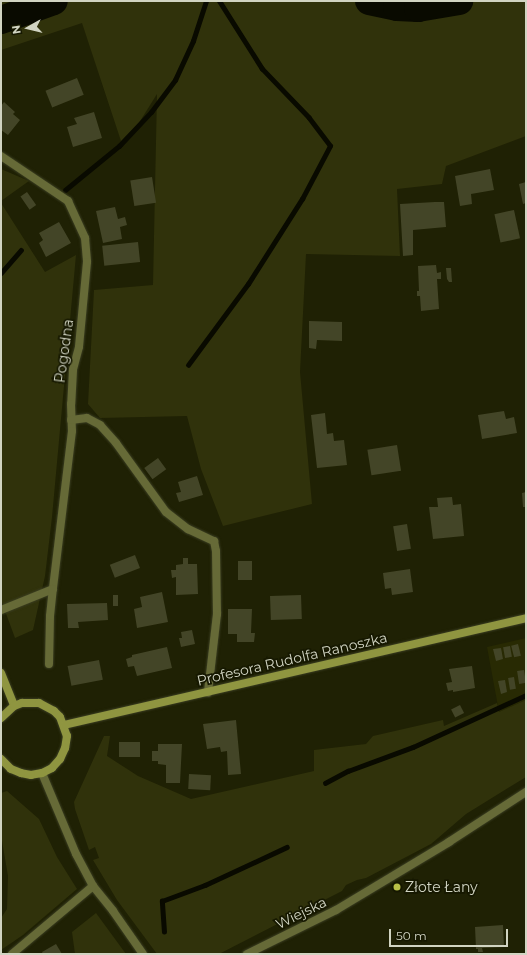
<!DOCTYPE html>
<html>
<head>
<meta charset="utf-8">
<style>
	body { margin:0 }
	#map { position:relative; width:527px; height:955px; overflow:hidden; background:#1f2104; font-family:Montserrat,sans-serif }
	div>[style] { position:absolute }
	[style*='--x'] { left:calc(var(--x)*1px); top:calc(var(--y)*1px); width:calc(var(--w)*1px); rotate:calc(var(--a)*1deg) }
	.built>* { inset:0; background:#282a03 }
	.green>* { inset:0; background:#30320b }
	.stream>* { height:4.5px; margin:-2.25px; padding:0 2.25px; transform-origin:2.25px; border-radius:2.25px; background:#090a00 }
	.river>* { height:28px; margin:-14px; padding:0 14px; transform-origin:14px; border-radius:14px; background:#090a00 }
	.building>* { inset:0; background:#434527; transform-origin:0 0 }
	.roads { filter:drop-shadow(0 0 1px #3b3e22) drop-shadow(0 0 1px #3b3e22) }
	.street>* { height:8px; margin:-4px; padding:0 4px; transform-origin:4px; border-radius:4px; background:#666a37 }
	.secondary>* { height:8px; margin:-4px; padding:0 4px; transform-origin:4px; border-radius:4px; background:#8f9540 }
	.dots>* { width:11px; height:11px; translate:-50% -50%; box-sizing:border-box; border:2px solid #161800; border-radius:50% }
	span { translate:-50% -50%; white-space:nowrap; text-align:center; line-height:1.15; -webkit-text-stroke:3.5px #161800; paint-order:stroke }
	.street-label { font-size:14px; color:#d1d4c2 }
	.poi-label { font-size:14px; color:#d1d4c2 }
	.left { translate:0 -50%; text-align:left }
	.frame { position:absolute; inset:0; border:2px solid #d1d4c2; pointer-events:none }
	.north { position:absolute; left:8px; top:8px; width:40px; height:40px; -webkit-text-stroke:3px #161800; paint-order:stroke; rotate:262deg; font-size:11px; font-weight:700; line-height:16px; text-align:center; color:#d1d4c2 }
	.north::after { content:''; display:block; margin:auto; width:14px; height:18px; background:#d1d4c2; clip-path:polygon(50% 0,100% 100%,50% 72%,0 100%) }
	.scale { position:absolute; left:389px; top:929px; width:119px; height:18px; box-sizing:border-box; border:2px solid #d1d4c2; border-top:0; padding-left:5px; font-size:12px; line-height:14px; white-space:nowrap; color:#d1d4c2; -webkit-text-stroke:3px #161800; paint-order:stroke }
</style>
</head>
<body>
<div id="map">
	<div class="built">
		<i style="clip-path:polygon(526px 638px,526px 700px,499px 712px,487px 647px)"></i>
	</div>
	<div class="green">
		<i style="clip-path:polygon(1px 1px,526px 1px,526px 136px,446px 166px,442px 184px,397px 189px,400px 256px,306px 254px,300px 372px,312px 504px,223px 526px,201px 469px,187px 416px,100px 418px,88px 404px,94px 290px,153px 285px,157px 94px,137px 126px,121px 141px,82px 23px,1px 50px)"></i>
		<i style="clip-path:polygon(1px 169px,29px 181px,1px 201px)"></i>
		<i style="clip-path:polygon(1px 203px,45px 272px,76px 255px,52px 517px,45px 576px,33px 630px,15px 638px,1px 600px)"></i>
		<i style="clip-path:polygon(526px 700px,526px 777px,466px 814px,431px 844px,366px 878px,357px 880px,346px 885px,342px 891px,219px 954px,157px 954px,117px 900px,93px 860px,99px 858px,95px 847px,89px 850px,75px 809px,74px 802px,104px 736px,110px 736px,107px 756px,138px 776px,191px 799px,314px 771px,314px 750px,366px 744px,373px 736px,443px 720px,444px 726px,497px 703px,499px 712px)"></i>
		<i style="clip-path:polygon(7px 791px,39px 819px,57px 857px,77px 889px,23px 935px,1px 950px,1px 918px,7px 909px,8px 876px,1px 835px,1px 793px)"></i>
		<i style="clip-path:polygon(96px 913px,126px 954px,75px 954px,72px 932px)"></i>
	</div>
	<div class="stream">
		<i style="--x:65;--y:190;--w:70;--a:-39.2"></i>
		<i style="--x:119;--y:146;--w:47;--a:-46.7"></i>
		<i style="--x:151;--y:112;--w:40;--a:-53"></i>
		<i style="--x:175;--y:80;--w:43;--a:-65.2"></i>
		<i style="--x:193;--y:41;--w:42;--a:-72"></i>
		<i style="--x:1;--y:273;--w:30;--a:-49"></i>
		<i style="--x:188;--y:365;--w:101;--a:-53.5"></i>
		<i style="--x:248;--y:284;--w:101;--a:-57.6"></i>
		<i style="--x:302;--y:199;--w:60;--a:-62.2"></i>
		<i style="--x:330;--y:146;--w:35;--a:-127"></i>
		<i style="--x:309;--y:118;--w:68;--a:-133.8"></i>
		<i style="--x:262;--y:69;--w:80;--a:-122.3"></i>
		<i style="--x:325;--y:783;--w:26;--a:-28"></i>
		<i style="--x:348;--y:771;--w:69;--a:-20.3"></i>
		<i style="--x:413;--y:747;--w:124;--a:-24.7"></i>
		<i style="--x:164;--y:932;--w:31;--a:-94"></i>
		<i style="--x:162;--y:901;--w:46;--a:-20.4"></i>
		<i style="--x:205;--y:885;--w:90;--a:-24.9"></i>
	</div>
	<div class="river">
		<i style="--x:369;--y:1;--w:29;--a:12"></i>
		<i style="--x:397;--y:7;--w:21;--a:3"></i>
		<i style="--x:418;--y:8;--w:42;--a:-9.7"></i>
		<i style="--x:1;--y:20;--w:56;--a:-19.7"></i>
	</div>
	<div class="building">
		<i style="left:77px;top:78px;width:18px;height:34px;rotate:68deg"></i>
		<i style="clip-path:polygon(4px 102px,15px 112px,13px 114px,20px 120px,8px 135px,1px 130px,1px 106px)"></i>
		<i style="clip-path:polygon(94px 112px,102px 138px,73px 147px,67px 127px,77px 124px,74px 118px)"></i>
		<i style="clip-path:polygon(490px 169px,494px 190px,471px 194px,472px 204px,460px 206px,455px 176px)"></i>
		<i style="left:152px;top:177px;width:26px;height:22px;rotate:81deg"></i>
		<i style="clip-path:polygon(526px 182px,526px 203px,523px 204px,519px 184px)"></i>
		<i style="left:27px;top:192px;width:16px;height:8px;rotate:55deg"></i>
		<i style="clip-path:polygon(435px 202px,444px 202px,446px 227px,413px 230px,413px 255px,403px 256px,400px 204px)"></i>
		<i style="clip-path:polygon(115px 207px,118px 219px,125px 217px,127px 225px,120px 227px,122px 239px,103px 243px,96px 211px)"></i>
		<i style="left:514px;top:210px;width:29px;height:20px;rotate:78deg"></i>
		<i style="clip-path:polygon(59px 222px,71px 243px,46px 257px,39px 243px,43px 240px,39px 233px)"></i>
		<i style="left:138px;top:242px;width:20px;height:36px;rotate:84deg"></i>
		<i style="clip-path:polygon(436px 265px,437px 273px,441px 272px,441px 279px,437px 279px,439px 309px,421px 311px,420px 296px,417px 296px,417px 291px,419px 291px,418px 266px)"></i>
		<i style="clip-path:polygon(446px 268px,451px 268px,452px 282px,449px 282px,447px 279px)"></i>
		<i style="clip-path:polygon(309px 321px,342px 322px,342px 341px,317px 340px,316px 349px,309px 348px)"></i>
		<i style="clip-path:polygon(504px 411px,506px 419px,514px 417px,517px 433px,482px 439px,478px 415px)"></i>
		<i style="clip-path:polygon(325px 413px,327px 434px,333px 433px,334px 441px,344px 440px,347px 465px,317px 468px,311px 415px)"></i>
		<i style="left:397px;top:445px;width:26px;height:30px;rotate:81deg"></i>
		<i style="left:158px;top:458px;width:14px;height:17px;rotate:54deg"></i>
		<i style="clip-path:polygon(197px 476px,203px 495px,179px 502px,176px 493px,181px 492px,178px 482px)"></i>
		<i style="clip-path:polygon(526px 492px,526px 507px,523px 507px,522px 493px)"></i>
		<i style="clip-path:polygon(452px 497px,453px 505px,461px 504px,464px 536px,433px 539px,429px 507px,438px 507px,437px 498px)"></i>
		<i style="left:407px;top:524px;width:25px;height:14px;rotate:81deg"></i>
		<i style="left:135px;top:555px;width:14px;height:27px;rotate:69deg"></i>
		<i style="clip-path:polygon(183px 558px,188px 558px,188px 564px,197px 564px,198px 594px,176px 595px,176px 577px,172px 578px,171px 570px,176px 570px,176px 565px,183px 564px)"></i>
		<i style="left:252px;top:561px;width:19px;height:14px;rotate:90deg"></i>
		<i style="clip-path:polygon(410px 569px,413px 592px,392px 595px,391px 588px,385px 589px,383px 573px)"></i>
		<i style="clip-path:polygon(162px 592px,168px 622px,137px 628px,134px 609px,142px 607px,140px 597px)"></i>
		<i style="left:113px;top:595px;width:5px;height:11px"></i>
		<i style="left:301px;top:595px;width:24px;height:31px;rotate:88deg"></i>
		<i style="clip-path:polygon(107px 603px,108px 620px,78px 622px,79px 628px,68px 628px,67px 604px)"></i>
		<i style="clip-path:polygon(228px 609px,252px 609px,251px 633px,255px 633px,254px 642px,237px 642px,237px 634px,228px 634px)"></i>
		<i style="clip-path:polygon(192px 630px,195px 644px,181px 647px,179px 638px,182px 638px,181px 632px)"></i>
		<i style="left:518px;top:644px;width:12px;height:7px;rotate:76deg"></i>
		<i style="left:510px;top:646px;width:11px;height:7px;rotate:80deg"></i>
		<i style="clip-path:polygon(167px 647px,172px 668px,137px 676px,134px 666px,128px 667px,126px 659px,132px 657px,132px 655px)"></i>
		<i style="clip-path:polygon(501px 648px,503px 659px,496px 661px,493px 649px)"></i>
		<i style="left:99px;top:660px;width:20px;height:32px;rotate:79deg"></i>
		<i style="clip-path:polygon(472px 666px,475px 688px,453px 692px,453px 690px,448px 691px,446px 683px,452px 682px,449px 669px)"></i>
		<i style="left:524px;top:670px;width:13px;height:7px;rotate:81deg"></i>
		<i style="left:514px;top:677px;width:12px;height:6px;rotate:81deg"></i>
		<i style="clip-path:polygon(505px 680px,507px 692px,501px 694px,498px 681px)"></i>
		<i style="left:460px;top:705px;width:9px;height:10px;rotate:63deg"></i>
		<i style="clip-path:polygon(236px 720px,241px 774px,228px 775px,227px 751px,221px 752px,220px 747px,207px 749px,203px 724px)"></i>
		<i style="left:119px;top:742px;width:21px;height:15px"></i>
		<i style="clip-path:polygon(158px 744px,182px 744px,180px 783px,166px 783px,166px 765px,158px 764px,158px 761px,152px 761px,152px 751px,158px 751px)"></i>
		<i style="left:189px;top:774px;width:22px;height:15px;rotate:3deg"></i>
		<i style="clip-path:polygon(503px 925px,504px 947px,482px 948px,483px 952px,478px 952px,478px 949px,476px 949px,475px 927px)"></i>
		<i style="clip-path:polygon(56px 944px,62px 954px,43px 954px,42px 952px)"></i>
	</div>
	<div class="roads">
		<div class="street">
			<i style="--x:1;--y:156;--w:81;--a:33.9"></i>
			<i style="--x:68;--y:201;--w:41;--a:65.3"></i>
			<i style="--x:85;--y:238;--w:24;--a:85"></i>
			<i style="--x:87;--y:262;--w:85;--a:95.4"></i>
			<i style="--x:79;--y:347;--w:24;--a:105"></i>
			<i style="--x:73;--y:370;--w:34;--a:93"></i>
			<i style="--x:71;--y:404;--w:27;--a:88"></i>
			<i style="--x:72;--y:431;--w:159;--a:96.9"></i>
			<i style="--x:53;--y:589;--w:56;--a:158"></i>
			<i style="--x:71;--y:420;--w:16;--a:-7"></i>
			<i style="--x:87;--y:418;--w:15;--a:28"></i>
			<i style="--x:100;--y:425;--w:24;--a:48"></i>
			<i style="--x:116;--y:443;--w:85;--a:54.1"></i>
			<i style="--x:166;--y:512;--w:28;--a:38"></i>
			<i style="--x:188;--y:529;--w:29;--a:25"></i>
			<i style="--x:214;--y:541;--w:10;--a:79"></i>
			<i style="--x:216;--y:551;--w:63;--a:89.1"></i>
			<i style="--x:217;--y:614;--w:79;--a:96.6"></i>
			<i style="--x:49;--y:664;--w:48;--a:-88.8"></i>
			<i style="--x:50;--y:616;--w:27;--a:-84"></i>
			<i style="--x:93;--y:886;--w:32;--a:51"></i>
			<i style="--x:113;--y:911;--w:52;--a:55.1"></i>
			<i style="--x:12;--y:954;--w:106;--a:-40"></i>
			<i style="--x:93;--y:886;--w:36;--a:-118"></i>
			<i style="--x:76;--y:854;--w:88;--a:-112.8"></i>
			<i style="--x:247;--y:954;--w:99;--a:-26.3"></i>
			<i style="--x:336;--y:910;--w:132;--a:-31"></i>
			<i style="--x:449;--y:842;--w:92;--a:-33"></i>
		</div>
		<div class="secondary">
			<i style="--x:1;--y:673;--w:35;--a:68"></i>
			<i style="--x:1;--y:718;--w:18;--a:-43"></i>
			<i style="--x:14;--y:706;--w:9;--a:-21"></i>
			<i style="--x:22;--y:703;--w:17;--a:0"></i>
			<i style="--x:39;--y:703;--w:17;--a:28"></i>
			<i style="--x:54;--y:711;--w:8;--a:45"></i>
			<i style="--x:60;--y:717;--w:20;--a:70"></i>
			<i style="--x:67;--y:736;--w:12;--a:99"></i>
			<i style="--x:65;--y:748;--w:12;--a:114"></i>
			<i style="--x:60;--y:759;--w:12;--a:132"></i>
			<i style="--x:52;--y:768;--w:11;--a:153"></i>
			<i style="--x:42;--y:773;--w:11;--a:170"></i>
			<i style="--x:31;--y:775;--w:10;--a:-169"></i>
			<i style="--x:21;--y:773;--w:11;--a:-158"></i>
			<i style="--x:11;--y:769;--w:14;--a:-135"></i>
			<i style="--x:64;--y:725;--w:474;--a:-13"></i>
		</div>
	</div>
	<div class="dots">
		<i style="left:397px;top:887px;background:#b9c046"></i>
	</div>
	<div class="street-label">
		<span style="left:64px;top:351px;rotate:-82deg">Pogodna</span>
		<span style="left:292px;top:659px;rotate:-13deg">Profesora Rudolfa Ranoszka</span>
		<span style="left:301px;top:913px;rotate:-26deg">Wiejska</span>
	</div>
	<div class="poi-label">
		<span class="left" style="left:405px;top:887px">Złote Łany</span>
	</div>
	<div class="frame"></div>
	<div class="north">N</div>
	<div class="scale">50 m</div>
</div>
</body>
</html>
